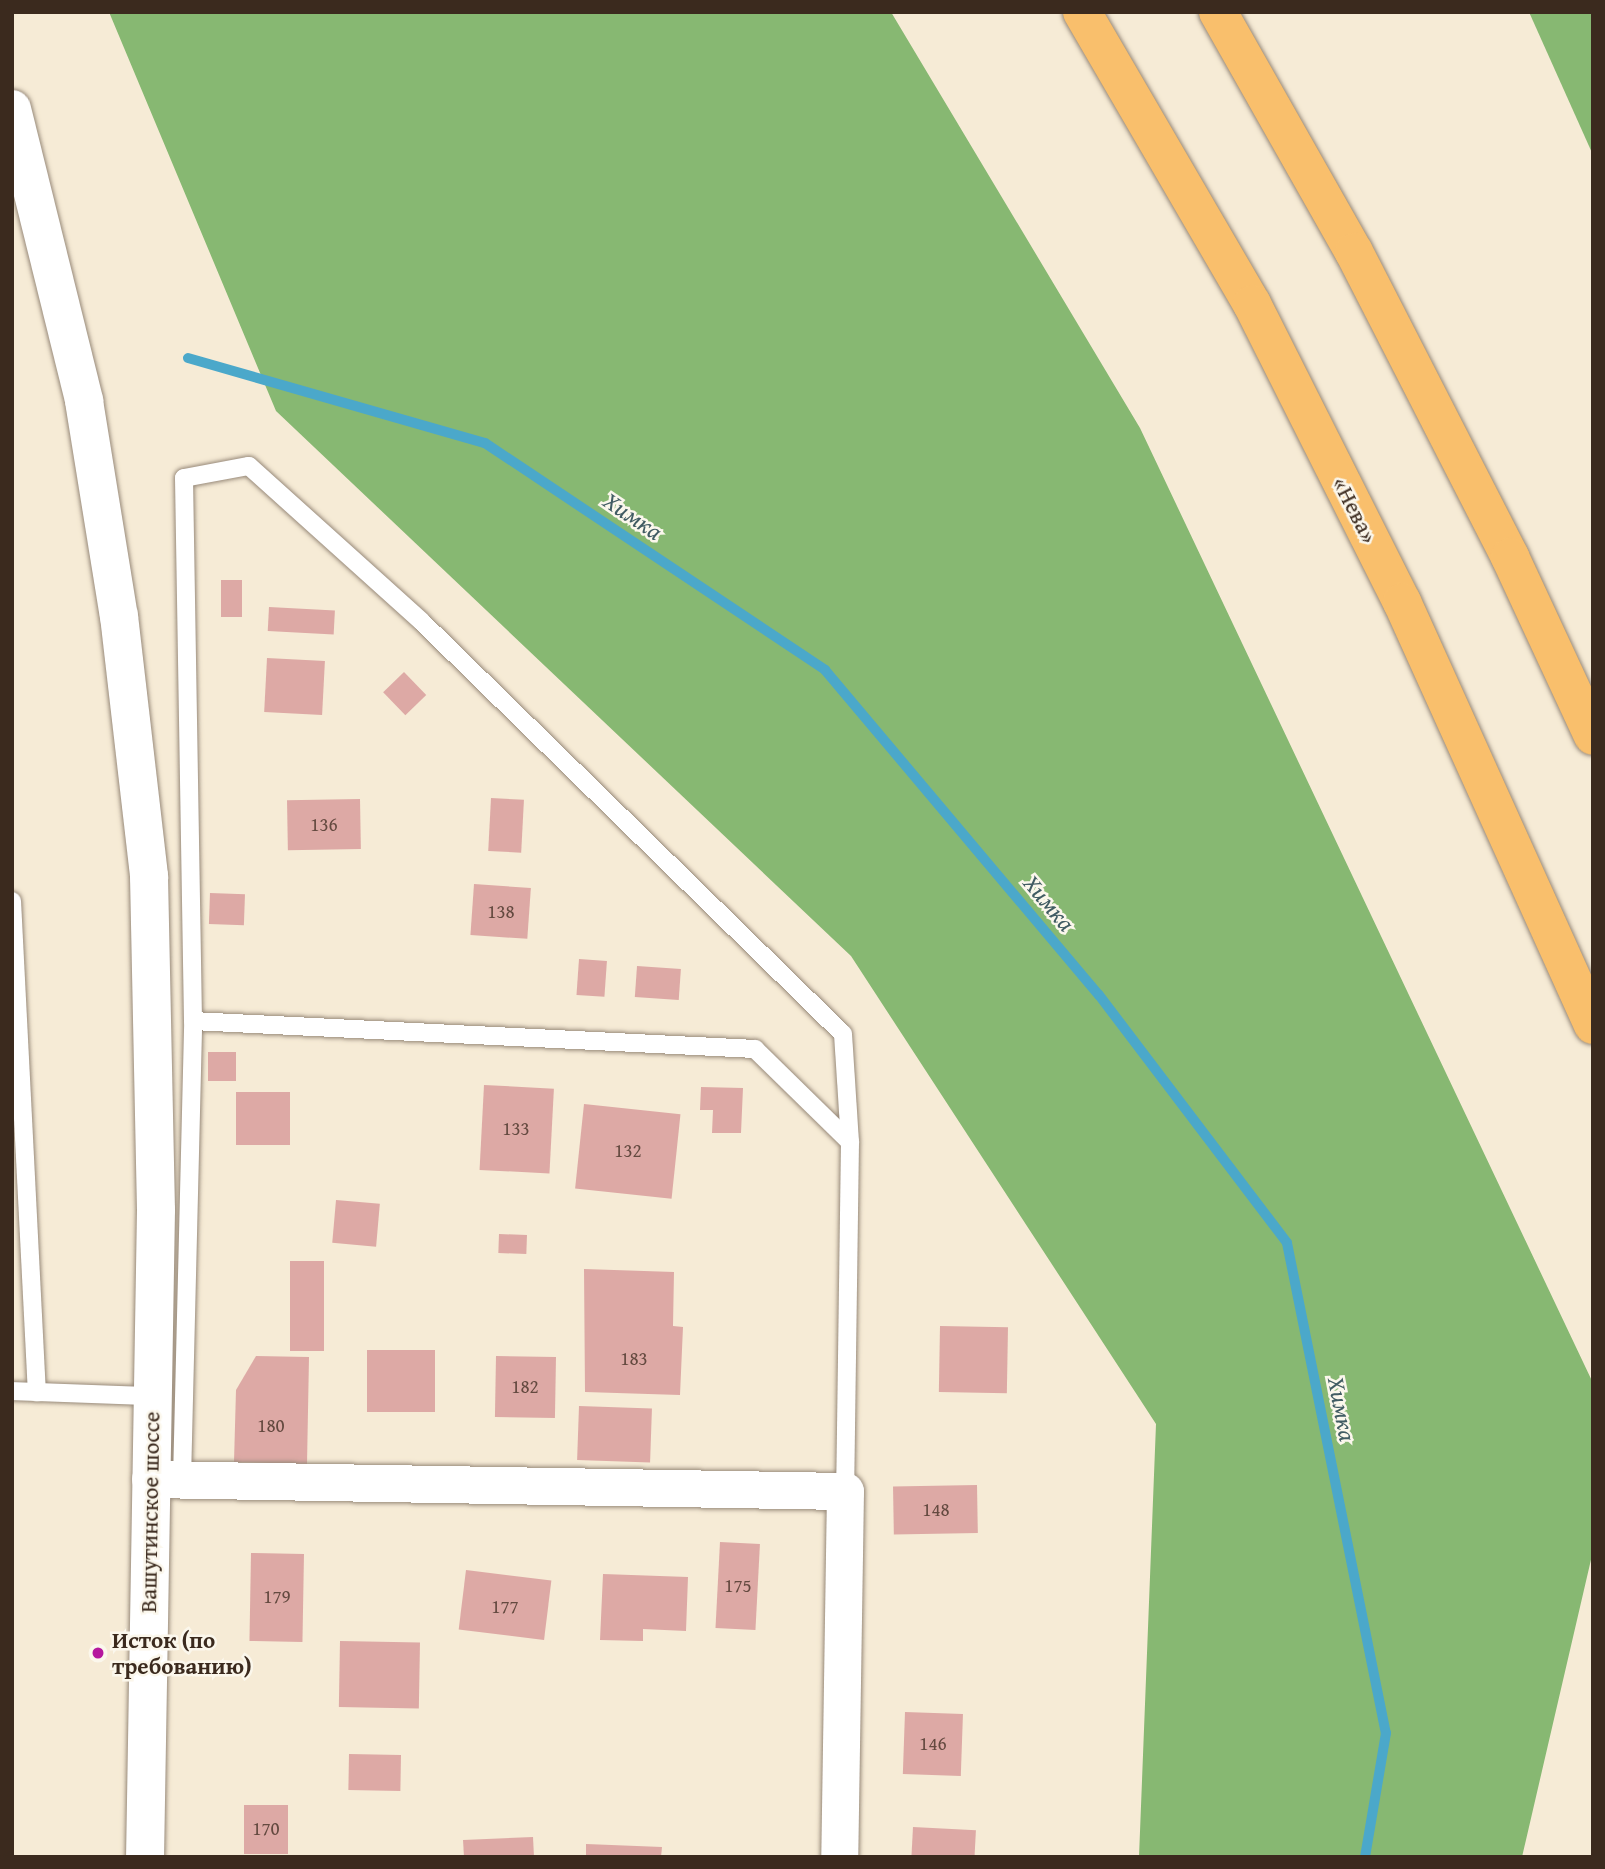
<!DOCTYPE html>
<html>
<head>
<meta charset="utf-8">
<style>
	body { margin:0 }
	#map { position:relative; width:1605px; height:1869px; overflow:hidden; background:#f6ebd6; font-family:"Gentium Book Plus",serif }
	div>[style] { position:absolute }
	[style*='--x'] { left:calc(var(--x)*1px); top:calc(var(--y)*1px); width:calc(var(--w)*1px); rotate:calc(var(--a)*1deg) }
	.forest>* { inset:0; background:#87b872 }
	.stream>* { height:10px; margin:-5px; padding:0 5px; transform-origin:5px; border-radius:5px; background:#4ba8ca }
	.building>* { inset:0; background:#dda9a5; transform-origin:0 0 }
	.roads { filter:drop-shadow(0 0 2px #988a7a) drop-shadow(0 0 2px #988a7a) }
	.service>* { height:18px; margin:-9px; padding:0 9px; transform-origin:9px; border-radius:9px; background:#fff }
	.minor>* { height:37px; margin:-18.5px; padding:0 18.5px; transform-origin:18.5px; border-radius:18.5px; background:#fff }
	.tertiary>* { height:38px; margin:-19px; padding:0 19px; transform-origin:19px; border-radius:19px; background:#fff }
	.motorway>* { height:38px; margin:-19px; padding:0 19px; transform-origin:19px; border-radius:19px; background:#f9bf6c }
	.dots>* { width:19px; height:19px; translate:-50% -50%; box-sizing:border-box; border:4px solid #fbf7ec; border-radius:50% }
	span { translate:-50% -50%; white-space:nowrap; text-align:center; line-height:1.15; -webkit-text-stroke:5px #fbf7ec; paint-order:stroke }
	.number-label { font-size:19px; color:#644a40 }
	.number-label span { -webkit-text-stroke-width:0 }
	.street-label { font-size:23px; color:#3b2a1e }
	.poi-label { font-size:23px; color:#3b2a1e; font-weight:700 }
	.left { translate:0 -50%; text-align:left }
	.water-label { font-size:24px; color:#415c63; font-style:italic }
	.frame { position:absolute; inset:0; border:14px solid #3b2a1e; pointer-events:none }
</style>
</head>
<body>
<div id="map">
	<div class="forest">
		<i style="clip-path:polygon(109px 12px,891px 12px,1140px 428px,1593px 1383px,1593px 1551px,1522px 1857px,1139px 1857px,1156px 1424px,851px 956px,276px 411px)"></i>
		<i style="clip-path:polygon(1529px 12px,1593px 12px,1593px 155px)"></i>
	</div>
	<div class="stream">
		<i style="--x:188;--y:358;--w:309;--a:16"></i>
		<i style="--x:485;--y:443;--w:409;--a:33.7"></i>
		<i style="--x:825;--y:670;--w:425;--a:49.9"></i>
		<i style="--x:1099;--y:995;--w:311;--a:52.8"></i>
		<i style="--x:1287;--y:1243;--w:500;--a:78.6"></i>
		<i style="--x:1386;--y:1733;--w:126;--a:99.6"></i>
	</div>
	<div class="building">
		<i style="left:221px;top:580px;width:21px;height:37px"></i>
		<i style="left:269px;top:607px;width:66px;height:24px;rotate:3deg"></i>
		<i style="left:267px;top:658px;width:58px;height:54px;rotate:3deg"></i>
		<i style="left:404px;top:672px;width:32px;height:29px;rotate:46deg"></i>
		<i style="left:491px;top:798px;width:33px;height:53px;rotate:3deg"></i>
		<i style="left:360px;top:799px;width:50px;height:73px;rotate:89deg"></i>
		<i style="left:474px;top:884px;width:57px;height:51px;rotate:4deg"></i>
		<i style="left:210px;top:893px;width:35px;height:31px;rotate:2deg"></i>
		<i style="left:579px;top:959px;width:28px;height:36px;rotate:4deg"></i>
		<i style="left:637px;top:966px;width:44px;height:31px;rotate:4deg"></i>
		<i style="left:208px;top:1052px;width:28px;height:29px"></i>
		<i style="left:484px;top:1085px;width:70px;height:85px;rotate:3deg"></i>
		<i style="clip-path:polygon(701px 1087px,743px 1088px,741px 1133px,712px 1133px,713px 1110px,700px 1110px)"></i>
		<i style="left:236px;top:1092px;width:54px;height:53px"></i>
		<i style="left:584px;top:1104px;width:97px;height:85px;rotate:6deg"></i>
		<i style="left:336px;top:1200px;width:44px;height:43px;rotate:5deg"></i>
		<i style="left:499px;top:1234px;width:28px;height:19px;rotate:2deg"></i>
		<i style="left:290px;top:1261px;width:34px;height:90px"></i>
		<i style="clip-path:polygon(584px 1269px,674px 1272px,673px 1326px,683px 1327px,680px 1395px,585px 1392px)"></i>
		<i style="left:940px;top:1326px;width:68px;height:66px;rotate:1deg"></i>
		<i style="left:367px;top:1350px;width:68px;height:62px"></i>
		<i style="clip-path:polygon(256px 1356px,309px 1357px,307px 1464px,234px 1462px,236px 1390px)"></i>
		<i style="left:496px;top:1356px;width:60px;height:61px;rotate:1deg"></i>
		<i style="left:579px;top:1406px;width:73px;height:54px;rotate:2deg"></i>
		<i style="left:977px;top:1485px;width:48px;height:84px;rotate:89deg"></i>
		<i style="left:720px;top:1542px;width:40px;height:86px;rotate:3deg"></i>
		<i style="left:251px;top:1553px;width:53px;height:88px;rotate:1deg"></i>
		<i style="left:466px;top:1570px;width:86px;height:60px;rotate:7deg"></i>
		<i style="clip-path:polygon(603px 1574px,688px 1577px,686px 1631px,643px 1629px,643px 1641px,600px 1640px)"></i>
		<i style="left:340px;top:1641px;width:80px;height:66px;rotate:1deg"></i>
		<i style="left:905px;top:1712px;width:58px;height:62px;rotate:2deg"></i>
		<i style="left:349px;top:1754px;width:52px;height:36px;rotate:1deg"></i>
		<i style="left:244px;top:1805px;width:44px;height:49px"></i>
		<i style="left:913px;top:1827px;width:63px;height:30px;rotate:3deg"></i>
		<i style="clip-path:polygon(533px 1837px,534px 1857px,464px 1857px,463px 1840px)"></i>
		<i style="clip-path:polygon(586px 1844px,662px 1847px,661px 1857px,586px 1857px)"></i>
	</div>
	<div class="roads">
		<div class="service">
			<i style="--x:12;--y:901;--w:492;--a:87.1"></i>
			<i style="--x:193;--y:1021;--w:563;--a:2.85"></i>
			<i style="--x:755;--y:1049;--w:133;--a:44.4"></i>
			<i style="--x:850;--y:1142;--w:349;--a:90.8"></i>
			<i style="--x:12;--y:1391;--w:139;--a:2.1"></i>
			<i style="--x:182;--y:1480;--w:459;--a:-88.6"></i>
			<i style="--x:193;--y:1021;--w:543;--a:-90.95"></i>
			<i style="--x:184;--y:478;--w:66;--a:-10.5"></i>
			<i style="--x:249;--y:466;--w:232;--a:42"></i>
			<i style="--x:421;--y:621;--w:590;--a:44.38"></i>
			<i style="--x:843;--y:1034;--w:108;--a:86.3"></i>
		</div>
		<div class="minor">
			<i style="--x:150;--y:1479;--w:695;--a:0.99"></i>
			<i style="--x:845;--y:1491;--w:366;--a:90.9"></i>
		</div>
		<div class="tertiary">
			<i style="--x:12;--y:109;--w:301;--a:76.1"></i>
			<i style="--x:84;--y:401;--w:218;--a:80.8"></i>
			<i style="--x:119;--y:616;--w:262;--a:83.4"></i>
			<i style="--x:149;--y:876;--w:334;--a:88.8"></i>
			<i style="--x:156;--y:1210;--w:647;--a:90.97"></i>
		</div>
		<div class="motorway">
			<i style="--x:1082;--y:12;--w:338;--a:59.8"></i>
			<i style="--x:1252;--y:304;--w:334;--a:63.3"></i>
			<i style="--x:1402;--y:602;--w:464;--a:65.7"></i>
			<i style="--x:1218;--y:12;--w:276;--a:60.5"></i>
			<i style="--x:1354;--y:252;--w:343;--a:62.9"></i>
			<i style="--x:1510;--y:557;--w:197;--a:65.1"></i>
		</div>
	</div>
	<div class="dots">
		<i style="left:98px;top:1653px;background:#b5179e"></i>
	</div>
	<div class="number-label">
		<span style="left:324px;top:825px">136</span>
		<span style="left:501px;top:912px">138</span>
		<span style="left:516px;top:1129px">133</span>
		<span style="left:628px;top:1151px">132</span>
		<span style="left:634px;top:1359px">183</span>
		<span style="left:525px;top:1387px">182</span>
		<span style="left:271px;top:1426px">180</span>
		<span style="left:936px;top:1510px">148</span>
		<span style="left:738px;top:1586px">175</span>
		<span style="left:277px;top:1597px">179</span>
		<span style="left:505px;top:1607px">177</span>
		<span style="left:933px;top:1744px">146</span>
		<span style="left:266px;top:1829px">170</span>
	</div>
	<div class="street-label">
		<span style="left:1355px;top:510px;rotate:63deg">«Нева»</span>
		<span style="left:150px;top:1512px;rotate:-89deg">Вашутинское шоссе</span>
	</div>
	<div class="poi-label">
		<span class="left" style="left:112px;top:1653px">Исток (по<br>требованию)</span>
	</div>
	<div class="water-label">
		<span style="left:633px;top:516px;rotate:34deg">Химка</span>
		<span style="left:1049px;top:903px;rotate:50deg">Химка</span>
		<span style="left:1342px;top:1409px;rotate:79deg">Химка</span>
	</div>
	<div class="frame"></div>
</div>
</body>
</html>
